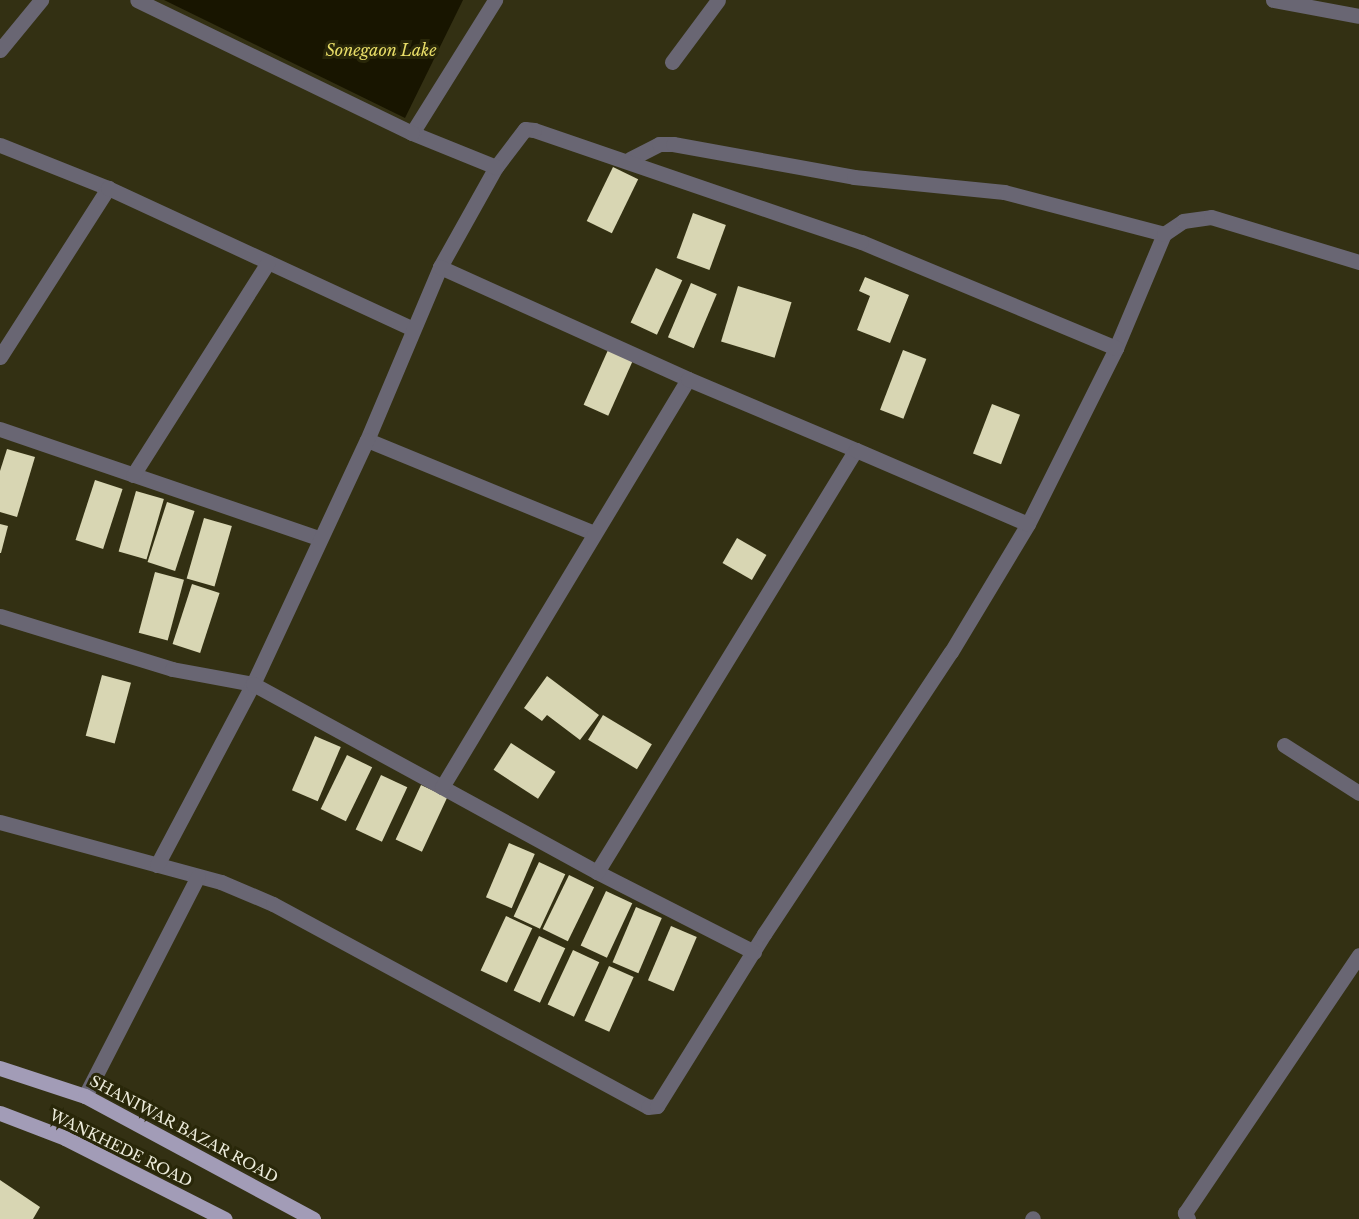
<!DOCTYPE html>
<html>
<head>
<meta charset="utf-8">
<style>
	body { margin:0 }
	#map { position:relative; width:1359px; height:1219px; overflow:hidden; background:#333013; font-family:"Libre Baskerville",serif }
	div>[style] { position:absolute }
	[style*='--x'] { left:calc(var(--x)*1px); top:calc(var(--y)*1px); width:calc(var(--w)*1px); rotate:calc(var(--a)*1deg) }
	.water>* { inset:0; background:#181500 }
	.building>* { inset:0; background:#d8d6b3; transform-origin:0 0 }
	.minor>* { height:15px; margin:-7.5px; padding:0 7.5px; transform-origin:7.5px; border-radius:7.5px; background:#696673 }
	.major>* { height:15px; margin:-7.5px; padding:0 7.5px; transform-origin:7.5px; border-radius:7.5px; background:#a29cb7 }
	span { translate:-50% -50%; white-space:nowrap; text-align:center; line-height:1.15; -webkit-text-stroke:6px #292709; paint-order:stroke }
	.street-label { font-size:15px; color:#edecdb }
	.water-label { font-size:16px; color:#e8dd67; font-style:italic }
</style>
</head>
<body>
<div id="map">
	<div class="water">
		<i style="clip-path:polygon(164px 0,463px 0,405px 118px)"></i>
	</div>
	<div class="building">
		<i style="left:613px;top:167px;width:28px;height:60px;rotate:26deg"></i>
		<i style="left:693px;top:213px;width:35px;height:48px;rotate:20deg"></i>
		<i style="left:656px;top:268px;width:29px;height:60px;rotate:25deg"></i>
		<i style="clip-path:polygon(865px 277px,909px 295px,890px 343px,857px 330px,870px 296px,859px 291px)"></i>
		<i style="left:691px;top:283px;width:28px;height:59px;rotate:23deg"></i>
		<i style="left:738px;top:286px;width:56px;height:58px;rotate:17deg"></i>
		<i style="left:608px;top:350px;width:27px;height:60px;rotate:24deg"></i>
		<i style="left:903px;top:350px;width:25px;height:64px;rotate:21deg"></i>
		<i style="left:992px;top:404px;width:30px;height:53px;rotate:21deg"></i>
		<i style="clip-path:polygon(7px 449px,35px 457px,17px 517px,0 512px,0 471px)"></i>
		<i style="left:95px;top:480px;width:29px;height:63px;rotate:18deg"></i>
		<i style="left:136px;top:491px;width:29px;height:63px;rotate:16deg"></i>
		<i style="left:167px;top:502px;width:29px;height:63px;rotate:18deg"></i>
		<i style="left:204px;top:518px;width:29px;height:63px;rotate:16deg"></i>
		<i style="clip-path:polygon(0 524px,8px 526px,1px 553px,0 553px)"></i>
		<i style="left:737px;top:538px;width:34px;height:29px;rotate:30deg"></i>
		<i style="left:155px;top:572px;width:30px;height:63px;rotate:15deg"></i>
		<i style="left:192px;top:584px;width:29px;height:63px;rotate:18deg"></i>
		<i style="left:102px;top:675px;width:30px;height:63px;rotate:15deg"></i>
		<i style="clip-path:polygon(547px 676px,599px 715px,580px 740px,547px 715px,542px 721px,524px 708px)"></i>
		<i style="left:603px;top:715px;width:57px;height:29px;rotate:31deg"></i>
		<i style="left:315px;top:736px;width:28px;height:59px;rotate:23deg"></i>
		<i style="left:511px;top:743px;width:53px;height:32px;rotate:33deg"></i>
		<i style="left:347px;top:755px;width:28px;height:60px;rotate:26deg"></i>
		<i style="left:381px;top:775px;width:29px;height:60px;rotate:25deg"></i>
		<i style="left:421px;top:785px;width:29px;height:60px;rotate:25deg"></i>
		<i style="left:509px;top:843px;width:28px;height:59px;rotate:23deg"></i>
		<i style="left:539px;top:862px;width:29px;height:60px;rotate:25deg"></i>
		<i style="left:569px;top:875px;width:28px;height:60px;rotate:26deg"></i>
		<i style="left:606px;top:891px;width:29px;height:60px;rotate:25deg"></i>
		<i style="left:636px;top:907px;width:28px;height:60px;rotate:23deg"></i>
		<i style="left:506px;top:916px;width:29px;height:60px;rotate:25deg"></i>
		<i style="left:671px;top:926px;width:28px;height:59px;rotate:23deg"></i>
		<i style="left:539px;top:936px;width:29px;height:60px;rotate:25deg"></i>
		<i style="left:573px;top:950px;width:29px;height:60px;rotate:25deg"></i>
		<i style="left:609px;top:966px;width:27px;height:60px;rotate:24deg"></i>
		<i style="clip-path:polygon(0 1180px,40px 1207px,33px 1219px,0 1219px)"></i>
	</div>
	<div class="minor">
		<i style="--x:1273;--y:0;--w:87;--a:10.5"></i>
		<i style="--x:0;--y:50;--w:65;--a:-50.6"></i>
		<i style="--x:672;--y:62;--w:77;--a:-53.4"></i>
		<i style="--x:412;--y:133;--w:157;--a:-58"></i>
		<i style="--x:0;--y:145;--w:116;--a:21.7"></i>
		<i style="--x:630;--y:159;--w:33;--a:-27"></i>
		<i style="--x:659;--y:144;--w:14;--a:0"></i>
		<i style="--x:673;--y:144;--w:184;--a:10.3"></i>
		<i style="--x:854;--y:177;--w:151;--a:5.7"></i>
		<i style="--x:1004;--y:192;--w:165;--a:14.7"></i>
		<i style="--x:440;--y:267;--w:115;--a:-60.8"></i>
		<i style="--x:1116;--y:348;--w:124;--a:-67.2"></i>
		<i style="--x:1164;--y:234;--w:23;--a:-34"></i>
		<i style="--x:1183;--y:221;--w:28;--a:-8"></i>
		<i style="--x:1211;--y:217;--w:155;--a:16.9"></i>
		<i style="--x:0;--y:357;--w:201;--a:-57.4"></i>
		<i style="--x:108;--y:188;--w:334;--a:24.8"></i>
		<i style="--x:0;--y:429;--w:336;--a:18.9"></i>
		<i style="--x:133;--y:475;--w:252;--a:-57.6"></i>
		<i style="--x:594;--y:533;--w:245;--a:-157.7"></i>
		<i style="--x:367;--y:440;--w:188;--a:-67.1"></i>
		<i style="--x:440;--y:267;--w:272;--a:24.3"></i>
		<i style="--x:0;--y:616;--w:180;--a:17.1"></i>
		<i style="--x:172;--y:669;--w:82;--a:10.5"></i>
		<i style="--x:253;--y:684;--w:269;--a:-65"></i>
		<i style="--x:1284;--y:745;--w:89;--a:32.6"></i>
		<i style="--x:0;--y:822;--w:229;--a:15.2"></i>
		<i style="--x:221;--y:882;--w:56;--a:22.9"></i>
		<i style="--x:273;--y:904;--w:426;--a:28.4"></i>
		<i style="--x:648;--y:1107;--w:9;--a:-6"></i>
		<i style="--x:657;--y:1106;--w:203;--a:-58.1"></i>
		<i style="--x:764;--y:934;--w:338;--a:-56.5"></i>
		<i style="--x:951;--y:652;--w:149;--a:-59"></i>
		<i style="--x:1028;--y:524;--w:197;--a:-63.4"></i>
		<i style="--x:1116;--y:348;--w:276;--a:-157.4"></i>
		<i style="--x:861;--y:242;--w:346;--a:-161.1"></i>
		<i style="--x:534;--y:130;--w:9;--a:-174"></i>
		<i style="--x:525;--y:129;--w:48;--a:127.3"></i>
		<i style="--x:496;--y:167;--w:91;--a:-158"></i>
		<i style="--x:412;--y:133;--w:305;--a:-154.2"></i>
		<i style="--x:157;--y:865;--w:205;--a:-62.1"></i>
		<i style="--x:253;--y:684;--w:215;--a:28.6"></i>
		<i style="--x:597;--y:872;--w:177;--a:-151.3"></i>
		<i style="--x:442;--y:787;--w:476;--a:-58.9"></i>
		<i style="--x:688;--y:379;--w:182;--a:22.9"></i>
		<i style="--x:754;--y:952;--w:176;--a:-153"></i>
		<i style="--x:597;--y:872;--w:495;--a:-58.5"></i>
		<i style="--x:856;--y:450;--w:187;--a:23.3"></i>
		<i style="--x:85;--y:1096;--w:247;--a:-62.8"></i>
		<i style="--x:1032;--y:1219;--w:1;--a:-45"></i>
		<i style="--x:1188;--y:1219;--w:7;--a:-117"></i>
		<i style="--x:1185;--y:1213;--w:311;--a:-56"></i>
	</div>
	<div class="major">
		<i style="--x:0;--y:1068;--w:89;--a:18.2"></i>
		<i style="--x:85;--y:1096;--w:259;--a:28.3"></i>
		<i style="--x:0;--y:1113;--w:70;--a:21"></i>
		<i style="--x:65;--y:1138;--w:179;--a:26.9"></i>
	</div>
	<div class="street-label">
		<span style="left:184px;top:1129px;rotate:28deg">SHANIWAR BAZAR ROAD</span>
		<span style="left:121px;top:1148px;rotate:26deg">WANKHEDE ROAD</span>
	</div>
	<div class="water-label">
		<span style="left:381px;top:50px">Sonegaon Lake</span>
	</div>
</div>
</body>
</html>
